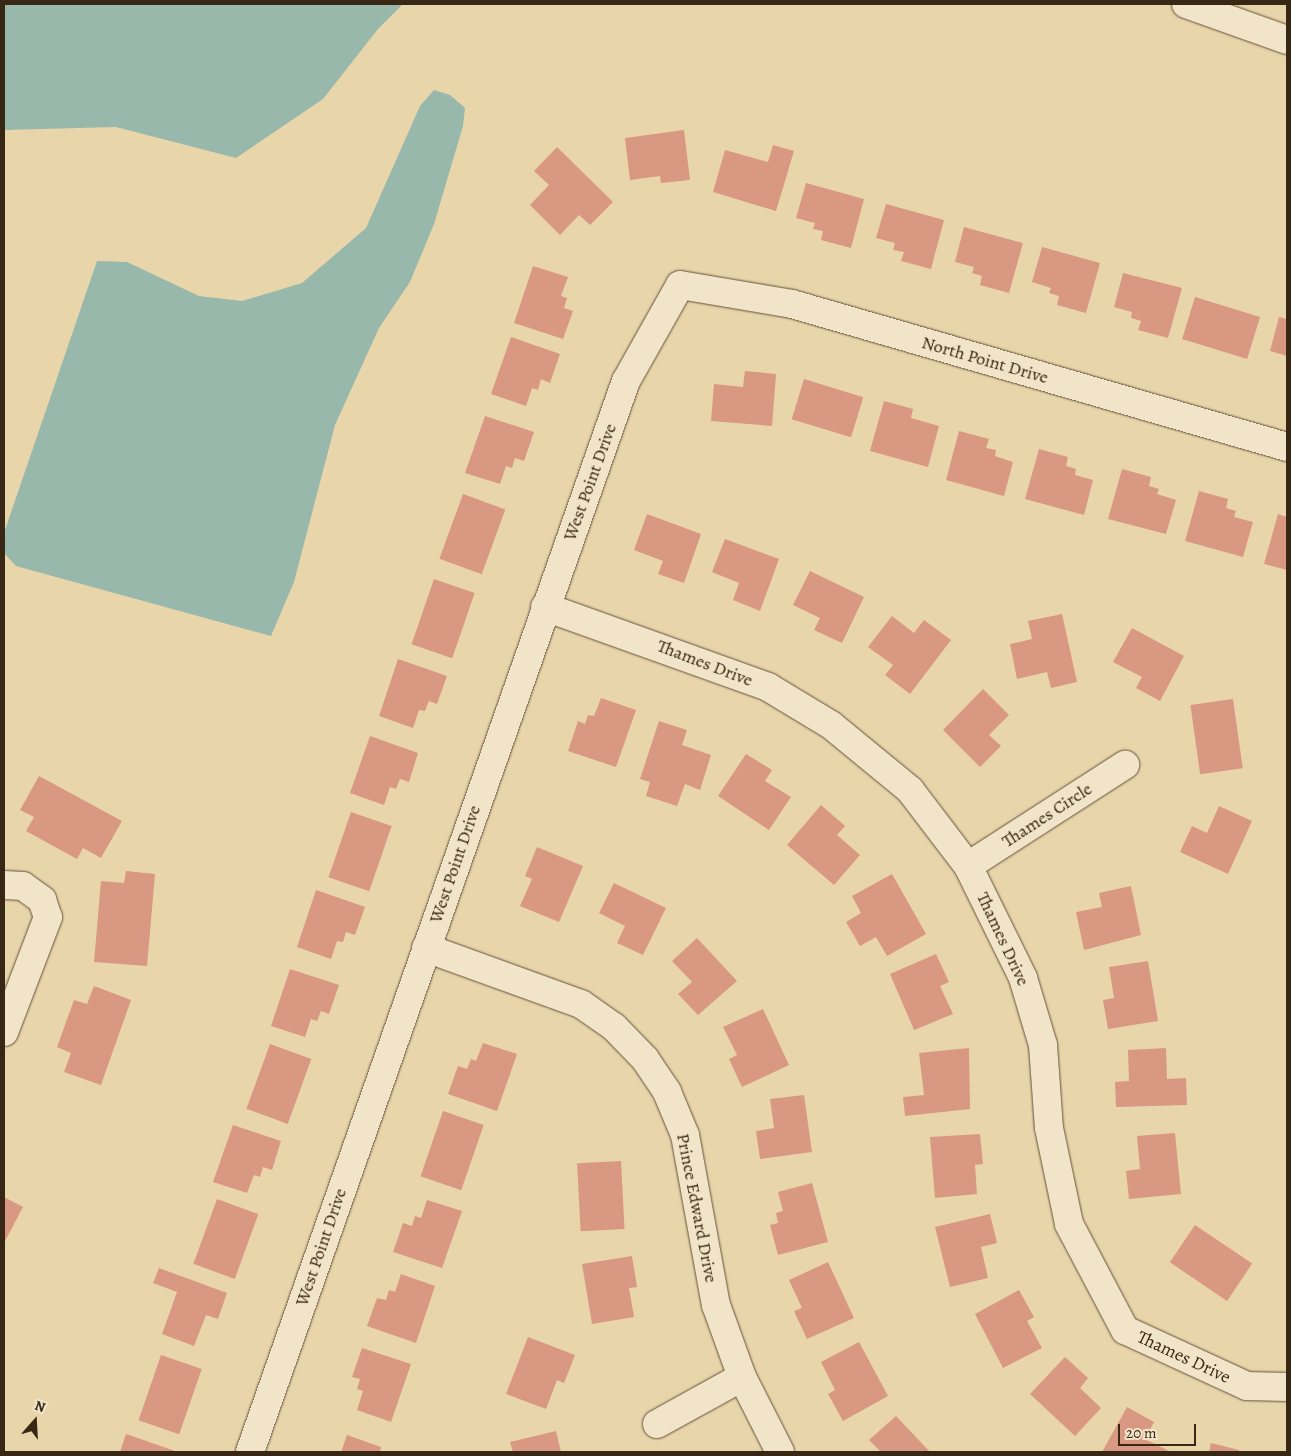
<!DOCTYPE html>
<html>
<head>
<meta charset="utf-8">
<style>
	body { margin:0 }
	#map { position:relative; width:1291px; height:1456px; overflow:hidden; background:#e9d5aa; font-family:Alegreya,serif }
	div>[style] { position:absolute }
	[style*='--x'] { left:calc(var(--x)*1px); top:calc(var(--y)*1px); width:calc(var(--w)*1px); rotate:calc(var(--a)*1deg) }
	.water>* { inset:0; background:#97b8ab }
	.building>* { inset:0; background:#d99882; transform-origin:0 0 }
	.roads { filter:drop-shadow(0 0 1px #64523a) drop-shadow(0 0 1px #64523a) }
	.minor>* { height:28px; margin:-14px; padding:0 14px; transform-origin:14px; border-radius:14px; background:#f1e4c8 }
	span { translate:-50% -50%; white-space:nowrap; text-align:center; line-height:1.15; -webkit-text-stroke:4.5px #f1e4c8; paint-order:stroke }
	.street-label { font-size:18px; color:#382714 }
	.frame { position:absolute; inset:0; border:5px solid #382714; pointer-events:none }
	.north { position:absolute; left:10px; top:1396px; width:50px; height:50px; -webkit-text-stroke:4px #f1e4c8; paint-order:stroke; rotate:19deg; font-size:14px; font-weight:700; line-height:20px; text-align:center; color:#382714 }
	.north::after { content:''; display:block; margin:auto; width:18px; height:22px; background:#382714; clip-path:polygon(50% 0,100% 100%,50% 72%,0 100%) }
	.scale { position:absolute; left:1118px; top:1424px; width:78px; height:22px; box-sizing:border-box; border:2px solid #382714; border-top:0; padding-left:6px; font-size:15px; line-height:18px; white-space:nowrap; color:#382714; -webkit-text-stroke:4px #f1e4c8; paint-order:stroke }
</style>
</head>
<body>
<div id="map">
	<div class="water">
		<i style="clip-path:polygon(4px 4px,403px 4px,378px 29px,323px 99px,236px 158px,116px 127px,4px 130px)"></i>
		<i style="clip-path:polygon(434px 90px,450px 95px,465px 108px,463px 126px,434px 224px,410px 282px,379px 328px,335px 425px,294px 582px,271px 636px,16px 566px,4px 553px,4px 533px,97px 261px,127px 262px,199px 296px,242px 301px,302px 283px,366px 228px,420px 106px)"></i>
	</div>
	<div class="building">
		<i style="clip-path:polygon(684px 130px,690px 180px,661px 183px,660px 176px,630px 180px,625px 138px)"></i>
		<i style="clip-path:polygon(773px 145px,794px 151px,776px 211px,713px 192px,725px 150px,768px 162px)"></i>
		<i style="clip-path:polygon(557px 147px,613px 202px,590px 225px,579px 215px,560px 235px,530px 205px,549px 185px,534px 171px)"></i>
		<i style="clip-path:polygon(806px 183px,864px 199px,851px 248px,821px 240px,823px 231px,813px 229px,815px 223px,796px 218px)"></i>
		<i style="clip-path:polygon(886px 204px,944px 220px,931px 269px,901px 261px,904px 252px,893px 250px,895px 243px,876px 238px)"></i>
		<i style="clip-path:polygon(964px 227px,1023px 243px,1009px 293px,980px 285px,982px 276px,972px 273px,974px 267px,955px 262px)"></i>
		<i style="clip-path:polygon(1042px 247px,1100px 263px,1086px 313px,1057px 305px,1059px 296px,1049px 293px,1051px 288px,1032px 282px)"></i>
		<i style="clip-path:polygon(533px 266px,568px 277px,561px 296px,567px 298px,564px 308px,573px 311px,563px 339px,514px 323px)"></i>
		<i style="clip-path:polygon(1123px 273px,1182px 288px,1168px 338px,1138px 330px,1141px 321px,1131px 318px,1132px 312px,1114px 307px)"></i>
		<i style="left:1195px;top:297px;width:68px;height:44px;rotate:17deg"></i>
		<i style="clip-path:polygon(1279px 317px,1287px 319px,1287px 356px,1270px 351px)"></i>
		<i style="clip-path:polygon(511px 337px,560px 354px,550px 383px,541px 379px,538px 390px,532px 388px,526px 406px,491px 394px)"></i>
		<i style="clip-path:polygon(745px 371px,776px 374px,772px 426px,711px 421px,714px 384px,743px 387px)"></i>
		<i style="left:804px;top:379px;width:62px;height:42px;rotate:17deg"></i>
		<i style="clip-path:polygon(884px 401px,913px 409px,911px 418px,939px 426px,928px 467px,870px 451px)"></i>
		<i style="clip-path:polygon(485px 416px,534px 432px,524px 461px,515px 458px,512px 468px,506px 466px,500px 484px,465px 473px)"></i>
		<i style="clip-path:polygon(959px 431px,989px 439px,986px 448px,996px 450px,995px 456px,1013px 462px,1004px 496px,946px 480px)"></i>
		<i style="clip-path:polygon(1039px 449px,1068px 457px,1066px 466px,1076px 469px,1075px 475px,1093px 480px,1084px 515px,1025px 499px)"></i>
		<i style="clip-path:polygon(1122px 469px,1151px 477px,1149px 486px,1159px 489px,1157px 494px,1176px 500px,1166px 534px,1108px 519px)"></i>
		<i style="clip-path:polygon(1199px 491px,1228px 499px,1226px 508px,1236px 511px,1234px 517px,1253px 522px,1243px 557px,1185px 541px)"></i>
		<i style="left:463px;top:494px;width:45px;height:69px;rotate:20deg"></i>
		<i style="clip-path:polygon(647px 514px,701px 534px,684px 583px,658px 574px,663px 561px,634px 550px)"></i>
		<i style="clip-path:polygon(1278px 514px,1287px 517px,1287px 570px,1264px 564px)"></i>
		<i style="clip-path:polygon(725px 539px,779px 559px,760px 611px,733px 600px,739px 583px,712px 572px)"></i>
		<i style="clip-path:polygon(810px 571px,864px 597px,842px 643px,814px 630px,820px 618px,793px 605px)"></i>
		<i style="left:434px;top:579px;width:43px;height:69px;rotate:19deg"></i>
		<i style="clip-path:polygon(1062px 614px,1077px 682px,1051px 688px,1047px 672px,1017px 679px,1010px 644px,1032px 639px,1028px 621px)"></i>
		<i style="clip-path:polygon(892px 616px,914px 633px,924px 620px,951px 640px,910px 694px,885px 675px,893px 665px,868px 647px)"></i>
		<i style="clip-path:polygon(1132px 628px,1184px 656px,1160px 701px,1136px 688px,1142px 677px,1113px 662px)"></i>
		<i style="clip-path:polygon(398px 659px,447px 676px,437px 704px,429px 701px,425px 711px,419px 710px,413px 728px,379px 716px)"></i>
		<i style="clip-path:polygon(983px 689px,1009px 715px,989px 735px,1001px 746px,980px 767px,943px 730px)"></i>
		<i style="clip-path:polygon(601px 698px,636px 710px,616px 767px,568px 751px,578px 721px,585px 724px,588px 715px,594px 716px)"></i>
		<i style="left:1233px;top:699px;width:70px;height:43px;rotate:82deg"></i>
		<i style="clip-path:polygon(659px 721px,687px 730px,682px 745px,711px 755px,700px 790px,685px 784px,677px 806px,646px 796px,650px 782px,640px 779px)"></i>
		<i style="clip-path:polygon(370px 736px,418px 753px,409px 782px,400px 779px,396px 789px,390px 787px,384px 805px,350px 793px)"></i>
		<i style="clip-path:polygon(746px 754px,772px 770px,765px 781px,791px 797px,769px 830px,718px 796px)"></i>
		<i style="clip-path:polygon(39px 776px,122px 821px,101px 858px,83px 848px,77px 859px,26px 831px,34px 817px,20px 810px)"></i>
		<i style="clip-path:polygon(821px 805px,845px 826px,837px 835px,860px 855px,834px 885px,787px 845px)"></i>
		<i style="clip-path:polygon(1219px 806px,1252px 821px,1228px 874px,1180px 852px,1192px 826px,1207px 833px)"></i>
		<i style="left:351px;top:812px;width:43px;height:69px;rotate:19deg"></i>
		<i style="clip-path:polygon(537px 847px,583px 866px,559px 922px,520px 906px,532px 879px,525px 876px)"></i>
		<i style="clip-path:polygon(126px 871px,155px 874px,147px 966px,94px 962px,101px 881px,124px 883px)"></i>
		<i style="clip-path:polygon(892px 874px,926px 934px,887px 956px,876px 937px,860px 946px,846px 922px,861px 913px,852px 896px)"></i>
		<i style="clip-path:polygon(614px 883px,666px 908px,643px 955px,617px 943px,625px 926px,599px 913px)"></i>
		<i style="clip-path:polygon(1131px 886px,1141px 935px,1084px 950px,1076px 912px,1102px 907px,1099px 893px)"></i>
		<i style="clip-path:polygon(316px 890px,365px 907px,355px 935px,346px 932px,343px 942px,337px 941px,331px 959px,297px 947px)"></i>
		<i style="clip-path:polygon(697px 938px,737px 981px,698px 1015px,678px 994px,692px 982px,672px 961px)"></i>
		<i style="clip-path:polygon(936px 954px,949px 982px,940px 986px,953px 1014px,914px 1030px,890px 974px)"></i>
		<i style="clip-path:polygon(1148px 961px,1158px 1021px,1108px 1029px,1103px 1000px,1114px 998px,1109px 967px)"></i>
		<i style="clip-path:polygon(290px 969px,339px 985px,329px 1014px,321px 1011px,317px 1021px,311px 1019px,305px 1037px,271px 1026px)"></i>
		<i style="clip-path:polygon(94px 986px,131px 1000px,101px 1085px,64px 1072px,71px 1053px,57px 1047px,74px 1000px,87px 1004px)"></i>
		<i style="clip-path:polygon(763px 1009px,789px 1065px,742px 1087px,729px 1059px,737px 1055px,723px 1027px)"></i>
		<i style="clip-path:polygon(483px 1043px,517px 1054px,497px 1111px,448px 1094px,458px 1066px,467px 1069px,471px 1059px,476px 1061px)"></i>
		<i style="left:270px;top:1044px;width:44px;height:69px;rotate:20deg"></i>
		<i style="clip-path:polygon(969px 1048px,970px 1109px,905px 1116px,903px 1097px,924px 1095px,919px 1053px)"></i>
		<i style="clip-path:polygon(1166px 1048px,1167px 1079px,1186px 1078px,1187px 1105px,1116px 1107px,1115px 1082px,1129px 1081px,1128px 1050px)"></i>
		<i style="clip-path:polygon(804px 1095px,812px 1152px,760px 1159px,756px 1131px,774px 1128px,770px 1099px)"></i>
		<i style="left:443px;top:1111px;width:43px;height:69px;rotate:19deg"></i>
		<i style="clip-path:polygon(233px 1125px,281px 1141px,272px 1170px,263px 1167px,260px 1177px,254px 1175px,247px 1193px,213px 1182px)"></i>
		<i style="clip-path:polygon(1175px 1133px,1181px 1194px,1129px 1199px,1126px 1171px,1140px 1169px,1137px 1136px)"></i>
		<i style="clip-path:polygon(980px 1134px,983px 1164px,975px 1165px,977px 1194px,935px 1198px,930px 1137px)"></i>
		<i style="left:621px;top:1161px;width:68px;height:44px;rotate:87deg"></i>
		<i style="clip-path:polygon(812px 1183px,828px 1242px,778px 1255px,770px 1225px,778px 1223px,776px 1213px,783px 1211px,778px 1192px)"></i>
		<i style="clip-path:polygon(4px 1197px,23px 1207px,4px 1243px)"></i>
		<i style="left:217px;top:1199px;width:44px;height:69px;rotate:20deg"></i>
		<i style="clip-path:polygon(427px 1200px,462px 1211px,442px 1268px,393px 1252px,403px 1223px,412px 1226px,415px 1216px,421px 1218px)"></i>
		<i style="clip-path:polygon(990px 1214px,997px 1243px,981px 1247px,988px 1278px,950px 1287px,935px 1227px)"></i>
		<i style="left:1195px;top:1225px;width:69px;height:45px;rotate:34deg"></i>
		<i style="clip-path:polygon(632px 1256px,637px 1287px,629px 1288px,634px 1317px,592px 1324px,582px 1264px)"></i>
		<i style="clip-path:polygon(828px 1262px,854px 1318px,807px 1339px,794px 1311px,802px 1308px,789px 1280px)"></i>
		<i style="clip-path:polygon(159px 1268px,227px 1293px,218px 1319px,206px 1315px,194px 1346px,162px 1334px,177px 1292px,153px 1283px)"></i>
		<i style="clip-path:polygon(401px 1274px,435px 1286px,416px 1343px,367px 1326px,377px 1298px,386px 1300px,389px 1290px,395px 1292px)"></i>
		<i style="clip-path:polygon(1019px 1290px,1034px 1317px,1027px 1321px,1042px 1348px,1003px 1368px,975px 1314px)"></i>
		<i style="clip-path:polygon(528px 1337px,575px 1355px,564px 1383px,557px 1380px,546px 1409px,506px 1394px)"></i>
		<i style="clip-path:polygon(859px 1342px,888px 1396px,843px 1421px,828px 1394px,835px 1390px,821px 1362px)"></i>
		<i style="clip-path:polygon(362px 1348px,411px 1364px,391px 1422px,357px 1410px,363px 1391px,357px 1389px,360px 1379px,352px 1377px)"></i>
		<i style="left:161px;top:1355px;width:43px;height:69px;rotate:19deg"></i>
		<i style="clip-path:polygon(1065px 1357px,1088px 1378px,1080px 1388px,1101px 1408px,1075px 1436px,1030px 1394px)"></i>
		<i style="clip-path:polygon(1127px 1407px,1154px 1422px,1145px 1439px,1171px 1452px,1102px 1452px)"></i>
		<i style="clip-path:polygon(896px 1416px,930px 1452px,881px 1452px,869px 1440px)"></i>
		<i style="clip-path:polygon(556px 1431px,561px 1452px,513px 1452px,510px 1442px)"></i>
		<i style="clip-path:polygon(126px 1434px,178px 1452px,120px 1452px)"></i>
		<i style="clip-path:polygon(347px 1435px,381px 1447px,380px 1452px,341px 1452px)"></i>
		<i style="clip-path:polygon(1211px 1443px,1239px 1450px,1239px 1452px,1209px 1452px)"></i>
	</div>
	<div class="roads">
		<div class="minor">
			<i style="--x:1186;--y:4;--w:107;--a:19.6"></i>
			<i style="--x:545;--y:607;--w:237;--a:19.7"></i>
			<i style="--x:768;--y:687;--w:74;--a:31.1"></i>
			<i style="--x:831;--y:725;--w:102;--a:39.4"></i>
			<i style="--x:910;--y:790;--w:96;--a:52.7"></i>
			<i style="--x:968;--y:866;--w:125;--a:63.8"></i>
			<i style="--x:1023;--y:978;--w:70;--a:73.4"></i>
			<i style="--x:1043;--y:1045;--w:83;--a:85.9"></i>
			<i style="--x:1049;--y:1128;--w:98;--a:78.2"></i>
			<i style="--x:1069;--y:1224;--w:120;--a:62.2"></i>
			<i style="--x:1125;--y:1330;--w:134;--a:24.7"></i>
			<i style="--x:1247;--y:1386;--w:40;--a:1.4"></i>
			<i style="--x:968;--y:866;--w:187;--a:-32.8"></i>
			<i style="--x:4;--y:885;--w:19;--a:3"></i>
			<i style="--x:23;--y:886;--w:24;--a:36"></i>
			<i style="--x:42;--y:900;--w:18;--a:71"></i>
			<i style="--x:48;--y:917;--w:123;--a:110.9"></i>
			<i style="--x:426;--y:948;--w:165;--a:19.9"></i>
			<i style="--x:581;--y:1004;--w:40;--a:34.9"></i>
			<i style="--x:614;--y:1027;--w:45;--a:45.9"></i>
			<i style="--x:645;--y:1059;--w:40;--a:56"></i>
			<i style="--x:667;--y:1092;--w:47;--a:67.3"></i>
			<i style="--x:685;--y:1135;--w:173;--a:79.7"></i>
			<i style="--x:716;--y:1305;--w:77;--a:70.1"></i>
			<i style="--x:742;--y:1377;--w:84;--a:63.1"></i>
			<i style="--x:657;--y:1424;--w:97;--a:-28.9"></i>
			<i style="--x:250;--y:1452;--w:1135;--a:-70.66"></i>
			<i style="--x:626;--y:381;--w:110;--a:-60.6"></i>
			<i style="--x:680;--y:285;--w:114;--a:9.6"></i>
			<i style="--x:792;--y:304;--w:515;--a:16.11"></i>
		</div>
	</div>
	<div class="street-label">
		<span style="left:985px;top:360px;rotate:16deg">North Point Drive</span>
		<span style="left:590px;top:482px;rotate:-70deg">West Point Drive</span>
		<span style="left:705px;top:663px;rotate:21deg">Thames Drive</span>
		<span style="left:1047px;top:815px;rotate:-33deg">Thames Circle</span>
		<span style="left:455px;top:864px;rotate:-71deg">West Point Drive</span>
		<span style="left:1003px;top:939px;rotate:65deg">Thames Drive</span>
		<span style="left:697px;top:1208px;rotate:79deg">Prince Edward Drive</span>
		<span style="left:321px;top:1247px;rotate:-71deg">West Point Drive</span>
		<span style="left:1184px;top:1357px;rotate:25deg">Thames Drive</span>
	</div>
	<div class="frame"></div>
	<div class="north">N</div>
	<div class="scale">20 m</div>
</div>
</body>
</html>
